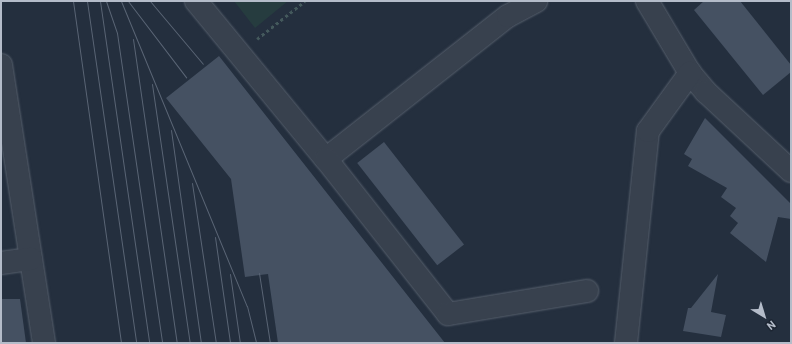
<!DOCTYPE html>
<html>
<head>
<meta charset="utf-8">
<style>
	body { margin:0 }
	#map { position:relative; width:792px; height:344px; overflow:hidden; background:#242f3e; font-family:Barlow,sans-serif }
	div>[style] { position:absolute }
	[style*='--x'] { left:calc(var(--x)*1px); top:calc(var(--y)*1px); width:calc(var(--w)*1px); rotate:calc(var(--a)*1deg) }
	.green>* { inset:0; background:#263c3f }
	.building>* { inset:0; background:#455162; transform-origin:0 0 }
	.path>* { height:2.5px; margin-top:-1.25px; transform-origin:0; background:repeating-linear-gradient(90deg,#44595c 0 3px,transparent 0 6px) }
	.roads { filter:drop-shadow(0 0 1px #565f6c) drop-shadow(0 0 1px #565f6c) }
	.minor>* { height:22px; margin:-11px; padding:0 11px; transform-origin:11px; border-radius:11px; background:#38414e }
	.tram>* { height:1px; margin:-0.5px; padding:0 0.5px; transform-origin:0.5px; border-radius:0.5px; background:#5a6575 }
	span { translate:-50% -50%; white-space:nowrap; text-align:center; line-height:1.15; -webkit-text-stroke:3px #1d2633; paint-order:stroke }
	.frame { position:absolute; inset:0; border:2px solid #b4bcc9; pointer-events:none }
	.north { position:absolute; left:744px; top:296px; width:40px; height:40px; -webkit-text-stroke:3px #1d2633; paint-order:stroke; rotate:142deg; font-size:11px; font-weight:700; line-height:16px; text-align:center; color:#b4bcc9 }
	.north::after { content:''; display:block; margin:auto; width:14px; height:18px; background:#b4bcc9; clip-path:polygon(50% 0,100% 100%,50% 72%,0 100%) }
</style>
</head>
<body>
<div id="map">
	<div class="green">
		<i style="clip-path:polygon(234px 1px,288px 1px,255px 28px)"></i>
	</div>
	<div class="building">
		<i style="clip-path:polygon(704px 1px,740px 1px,791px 65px,791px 72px,763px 95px,694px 10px)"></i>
		<i style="clip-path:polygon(219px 56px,445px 343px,278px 343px,268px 274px,245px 277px,231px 179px,166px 98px)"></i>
		<i style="clip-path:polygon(705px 118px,791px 204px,791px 219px,778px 217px,766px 262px,730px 233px,738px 223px,730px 216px,736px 208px,721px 197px,727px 188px,688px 166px,692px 159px,684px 154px)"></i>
		<i style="left:384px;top:142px;width:130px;height:34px;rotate:52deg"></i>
		<i style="clip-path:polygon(718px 274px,711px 312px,726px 315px,721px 337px,683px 331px,688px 308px,691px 308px)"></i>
		<i style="clip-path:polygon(1px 299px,20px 299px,26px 343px,1px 343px)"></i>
	</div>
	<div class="path">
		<i style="--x:257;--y:39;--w:61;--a:-38.4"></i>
	</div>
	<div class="roads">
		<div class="minor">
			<i style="--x:196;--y:1;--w:205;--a:50.6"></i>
			<i style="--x:326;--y:159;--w:231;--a:-38.2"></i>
			<i style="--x:508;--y:16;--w:32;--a:-28"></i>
			<i style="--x:647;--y:1;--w:84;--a:59.2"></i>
			<i style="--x:690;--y:73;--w:25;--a:50"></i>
			<i style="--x:706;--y:92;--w:116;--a:42.9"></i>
			<i style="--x:1;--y:65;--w:281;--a:81.2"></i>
			<i style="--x:326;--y:159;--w:197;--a:51.8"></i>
			<i style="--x:448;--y:314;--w:141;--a:-9.4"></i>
			<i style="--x:1;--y:263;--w:30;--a:-8"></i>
			<i style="--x:626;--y:343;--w:213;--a:-84.1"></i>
			<i style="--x:648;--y:131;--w:72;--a:-54.1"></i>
		</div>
	</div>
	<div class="tram">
		<i style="--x:73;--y:1;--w:345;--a:82"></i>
		<i style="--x:87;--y:1;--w:345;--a:81.8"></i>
		<i style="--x:100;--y:1;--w:345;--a:81.8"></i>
		<i style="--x:106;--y:1;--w:34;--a:71"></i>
		<i style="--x:117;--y:33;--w:313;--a:81.7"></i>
		<i style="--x:121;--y:1;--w:330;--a:67.6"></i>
		<i style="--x:247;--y:306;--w:38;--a:76"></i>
		<i style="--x:128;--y:1;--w:96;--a:52.7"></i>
		<i style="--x:150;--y:1;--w:82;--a:49.9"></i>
		<i style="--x:133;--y:39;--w:307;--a:81.8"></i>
		<i style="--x:152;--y:84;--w:262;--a:81.7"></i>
		<i style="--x:171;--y:130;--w:215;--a:82"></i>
		<i style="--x:192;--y:183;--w:162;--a:81.5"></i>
		<i style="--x:215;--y:237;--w:107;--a:81.9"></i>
		<i style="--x:259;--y:273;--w:71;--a:81.1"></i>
		<i style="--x:230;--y:274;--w:70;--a:81.8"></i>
	</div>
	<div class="frame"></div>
	<div class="north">N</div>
</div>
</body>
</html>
